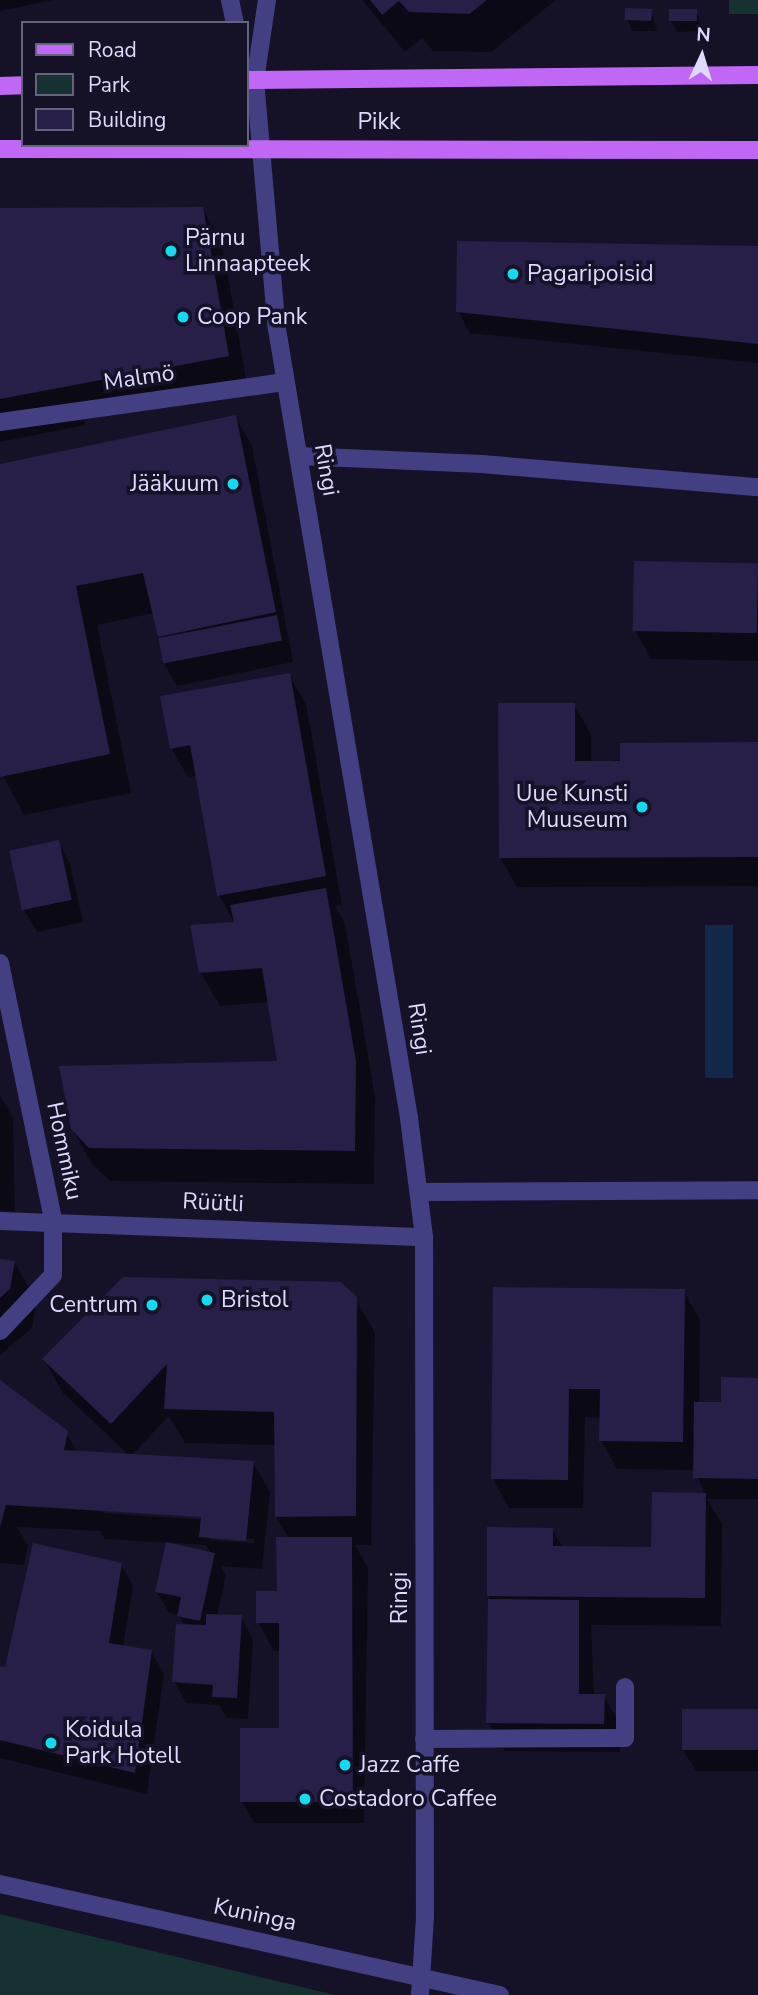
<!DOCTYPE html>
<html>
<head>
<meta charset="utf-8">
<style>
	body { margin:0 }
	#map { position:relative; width:758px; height:1995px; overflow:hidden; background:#151227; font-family:"Nunito Sans",sans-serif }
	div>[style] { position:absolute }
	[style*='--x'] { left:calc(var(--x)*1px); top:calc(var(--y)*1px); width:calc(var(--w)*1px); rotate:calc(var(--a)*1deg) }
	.green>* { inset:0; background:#153130; transform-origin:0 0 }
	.water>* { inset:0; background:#12284b; transform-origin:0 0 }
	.shadow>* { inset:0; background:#0007 }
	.building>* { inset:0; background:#271f47; transform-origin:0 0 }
	.minor>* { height:18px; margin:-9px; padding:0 9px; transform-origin:9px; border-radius:9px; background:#424083 }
	.major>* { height:18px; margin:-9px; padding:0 9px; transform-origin:9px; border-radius:9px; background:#c068f5 }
	.dots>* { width:19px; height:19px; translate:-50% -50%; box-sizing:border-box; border:4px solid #151227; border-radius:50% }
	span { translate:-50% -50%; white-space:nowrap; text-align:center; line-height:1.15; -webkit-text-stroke:7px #151227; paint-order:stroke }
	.street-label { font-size:23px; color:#dedafd }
	.poi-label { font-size:23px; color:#dedafd }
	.left { translate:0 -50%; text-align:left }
	.right { translate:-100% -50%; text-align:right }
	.legend { position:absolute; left:21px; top:21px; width:228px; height:126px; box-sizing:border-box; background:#151227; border:2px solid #65627d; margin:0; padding:9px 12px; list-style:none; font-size:21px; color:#dedafd }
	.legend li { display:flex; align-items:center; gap:14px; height:35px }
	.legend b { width:35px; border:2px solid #65627d }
	.north { position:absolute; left:667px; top:21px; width:70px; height:70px; -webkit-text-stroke:5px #151227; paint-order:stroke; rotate:4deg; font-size:19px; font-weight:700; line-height:28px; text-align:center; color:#dedafd }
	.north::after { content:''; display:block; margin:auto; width:24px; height:32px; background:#dedafd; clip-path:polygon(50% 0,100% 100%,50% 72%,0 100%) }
</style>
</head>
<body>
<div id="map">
	<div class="green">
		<i style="left:729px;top:0;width:29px;height:14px"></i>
		<i style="clip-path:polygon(0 1914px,335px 1995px,0 1995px)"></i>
	</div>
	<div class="water">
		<i style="left:705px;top:925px;width:28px;height:153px"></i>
	</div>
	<div class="shadow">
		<i style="clip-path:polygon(0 0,53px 0,0 11px)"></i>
		<i style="clip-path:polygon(362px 0,556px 0,491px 52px,433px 51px,422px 38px,405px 52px)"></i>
		<i style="clip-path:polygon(651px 10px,657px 31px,633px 31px,627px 20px)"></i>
		<i style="clip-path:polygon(696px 10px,702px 31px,678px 32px,671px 21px)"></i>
		<i style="clip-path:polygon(202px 208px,222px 243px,248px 389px,84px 420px,85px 425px,0 442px,0 209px)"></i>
		<i style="clip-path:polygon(758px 247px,758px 363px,470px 333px,458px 311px)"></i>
		<i style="clip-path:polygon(235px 417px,252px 446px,293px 662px,177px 686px,165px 665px,154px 613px,97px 625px,131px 793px,24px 815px,0 770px,0 466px)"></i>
		<i style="clip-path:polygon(758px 565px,758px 661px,651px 659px,635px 630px)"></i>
		<i style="clip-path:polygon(289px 675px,306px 704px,342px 905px,335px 906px,345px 924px,375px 1096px,374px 1184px,110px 1181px,92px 1164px,72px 1129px,279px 1062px,269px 1002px,220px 1006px,200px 972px,235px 924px,219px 895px,197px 776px,188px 777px,171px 748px)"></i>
		<i style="clip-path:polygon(574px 705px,591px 734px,591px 763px,758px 744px,758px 886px,517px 887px,500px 858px)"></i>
		<i style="clip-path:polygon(58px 842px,70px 863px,83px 922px,37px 932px,24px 910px)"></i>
		<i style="clip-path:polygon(0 1096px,13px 1118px,15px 1211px,0 1211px)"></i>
		<i style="clip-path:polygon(0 1261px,14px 1262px,37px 1301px,32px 1328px,0 1355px)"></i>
		<i style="clip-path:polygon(495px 1289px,684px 1291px,700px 1320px,699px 1404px,723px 1404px,758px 1380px,758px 1499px,707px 1499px,722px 1524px,721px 1626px,591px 1625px,594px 1696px,604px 1696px,620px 1725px,620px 1752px,505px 1751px,488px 1722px,489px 1595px,552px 1529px,563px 1548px,653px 1549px,705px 1495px,695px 1470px,617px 1469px,601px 1440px,601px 1418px,585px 1417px,583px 1508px,509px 1508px,493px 1479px)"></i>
		<i style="clip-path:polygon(evenodd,355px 1298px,375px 1333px,371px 1545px,355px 1545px,368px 1568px,364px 1823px,254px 1823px,242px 1802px,280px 1730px,281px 1651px,274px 1651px,258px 1622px,278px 1592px,289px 1539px,276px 1517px,276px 1445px,185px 1443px,169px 1416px,131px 1456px,253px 1463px,270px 1492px,262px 1569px,221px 1566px,226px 1576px,217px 1616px,241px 1617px,253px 1639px,248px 1719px,227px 1718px,219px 1705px,186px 1703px,174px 1681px,185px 1626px,178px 1615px,169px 1613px,157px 1592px,167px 1543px,105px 1539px,100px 1531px,17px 1527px,28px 1545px,24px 1565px,0 1563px,0 1382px,66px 1433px,78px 1453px,130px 1456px,63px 1393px,44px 1360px,355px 1298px,103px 1510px,209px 1516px,209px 1520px,103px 1513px,103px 1510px,355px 1298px,211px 1536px,254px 1539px,254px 1543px,211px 1540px,211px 1536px,355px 1298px,172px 1543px,206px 1545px,211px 1554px,171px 1545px,172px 1543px)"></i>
		<i style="clip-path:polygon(121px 1565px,133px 1586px,123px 1647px,151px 1652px,164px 1673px,147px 1794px,0 1758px,0 1668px,6px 1669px)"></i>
		<i style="clip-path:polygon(758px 1711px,758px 1771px,696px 1771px,683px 1750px)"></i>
	</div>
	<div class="building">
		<i style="clip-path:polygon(370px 0,487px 0,469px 14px,409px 12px,399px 1px,382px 15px)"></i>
		<i style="left:625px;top:8px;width:27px;height:12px;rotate:2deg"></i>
		<i style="left:669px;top:9px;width:28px;height:12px"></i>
		<i style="clip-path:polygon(203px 207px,229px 356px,0 399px,0 208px)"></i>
		<i style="clip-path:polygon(457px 241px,758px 246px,758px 344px,456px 312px)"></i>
		<i style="clip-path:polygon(236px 415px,276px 612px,158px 637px,143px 573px,76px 586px,110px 754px,0 777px,0 464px)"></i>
		<i style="left:634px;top:561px;width:124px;height:70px;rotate:1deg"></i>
		<i style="left:277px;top:615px;width:26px;height:121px;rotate:79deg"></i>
		<i style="clip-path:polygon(290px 673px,326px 876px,217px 896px,190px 745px,170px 749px,160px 696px)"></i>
		<i style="clip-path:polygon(498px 703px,575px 703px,575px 761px,620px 761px,620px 743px,758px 742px,758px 857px,499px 858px)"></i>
		<i style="left:59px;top:840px;width:61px;height:51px;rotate:78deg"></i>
		<i style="clip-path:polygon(326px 888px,356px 1061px,355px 1151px,89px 1148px,71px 1129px,59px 1066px,277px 1061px,262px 968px,199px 973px,190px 925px,234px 922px,230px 905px)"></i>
		<i style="clip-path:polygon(0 1259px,15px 1261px,10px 1289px,0 1298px)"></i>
		<i style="clip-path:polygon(123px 1277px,341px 1282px,357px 1297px,356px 1516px,275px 1517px,274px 1412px,164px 1409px,167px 1364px,111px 1424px,42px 1359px)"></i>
		<i style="clip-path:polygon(493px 1287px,685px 1289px,683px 1442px,599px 1441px,600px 1389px,569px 1389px,568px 1480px,491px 1479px)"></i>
		<i style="clip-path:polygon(721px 1377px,758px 1378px,758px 1479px,693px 1478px,694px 1402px,721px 1402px)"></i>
		<i style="clip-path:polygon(0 1380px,68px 1431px,64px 1450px,254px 1461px,246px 1541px,199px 1537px,201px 1517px,6px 1505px,0 1527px)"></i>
		<i style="clip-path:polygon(652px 1492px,706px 1493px,705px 1598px,487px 1596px,487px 1527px,553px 1528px,553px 1546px,651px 1547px)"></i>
		<i style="clip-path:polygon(276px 1537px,352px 1537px,353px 1802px,240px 1802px,240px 1728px,279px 1728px,279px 1623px,256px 1623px,256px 1591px,277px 1591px)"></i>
		<i style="clip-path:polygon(166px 1542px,215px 1553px,200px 1621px,177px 1616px,181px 1597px,155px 1592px)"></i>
		<i style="clip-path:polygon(33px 1543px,122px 1563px,109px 1643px,152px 1650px,135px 1773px,0 1740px,0 1666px,5px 1667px)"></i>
		<i style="clip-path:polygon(488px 1599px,579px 1600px,579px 1694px,605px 1694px,604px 1724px,486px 1723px)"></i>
		<i style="clip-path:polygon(206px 1614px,242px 1615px,237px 1698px,212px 1697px,213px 1685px,172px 1682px,176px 1624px,206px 1625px)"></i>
		<i style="left:682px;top:1709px;width:76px;height:41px"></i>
	</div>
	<div class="minor">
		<i style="--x:230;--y:0;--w:24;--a:78"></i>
		<i style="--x:267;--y:0;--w:81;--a:98.5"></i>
		<i style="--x:255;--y:80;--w:250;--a:85"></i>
		<i style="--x:277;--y:329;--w:800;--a:80.5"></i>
		<i style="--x:409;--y:1118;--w:120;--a:82.8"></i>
		<i style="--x:424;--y:1237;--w:680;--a:89.92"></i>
		<i style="--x:425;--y:1917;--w:78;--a:93.7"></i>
		<i style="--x:0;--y:422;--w:288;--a:-8"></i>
		<i style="--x:299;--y:456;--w:183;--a:2.5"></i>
		<i style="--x:482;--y:464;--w:277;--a:4.8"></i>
		<i style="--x:0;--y:963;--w:262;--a:78.3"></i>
		<i style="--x:53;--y:1220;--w:55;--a:90"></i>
		<i style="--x:53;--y:1275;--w:77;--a:133.4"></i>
		<i style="--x:419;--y:1192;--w:339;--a:-0.3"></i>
		<i style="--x:0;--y:1221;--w:424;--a:2.2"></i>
		<i style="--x:424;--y:1739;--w:201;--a:-0.3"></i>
		<i style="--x:625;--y:1738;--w:51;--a:-90"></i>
		<i style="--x:0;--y:1884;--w:512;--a:12.52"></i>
	</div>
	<div class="major">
		<i style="--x:247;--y:80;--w:511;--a:-0.56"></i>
		<i style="--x:0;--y:86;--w:23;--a:-2"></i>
		<i style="--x:0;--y:149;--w:758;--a:0.08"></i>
	</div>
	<div class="dots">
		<i style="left:171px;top:251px;background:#13daf0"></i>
		<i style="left:513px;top:274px;background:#13daf0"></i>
		<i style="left:183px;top:317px;background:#13daf0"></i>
		<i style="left:233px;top:484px;background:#13daf0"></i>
		<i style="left:642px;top:807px;background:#13daf0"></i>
		<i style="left:207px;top:1300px;background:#13daf0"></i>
		<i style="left:152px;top:1305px;background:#13daf0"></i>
		<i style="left:51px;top:1743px;background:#13daf0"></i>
		<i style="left:345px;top:1765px;background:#13daf0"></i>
		<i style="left:305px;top:1799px;background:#13daf0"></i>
	</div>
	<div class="street-label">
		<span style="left:379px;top:122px">Pikk</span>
		<span style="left:139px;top:378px;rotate:-8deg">Malmö</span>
		<span style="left:326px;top:470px;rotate:80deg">Ringi</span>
		<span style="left:419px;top:1029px;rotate:81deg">Ringi</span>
		<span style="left:64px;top:1151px;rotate:78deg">Hommiku</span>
		<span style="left:213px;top:1203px;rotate:3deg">Rüütli</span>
		<span style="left:400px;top:1598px;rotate:-90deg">Ringi</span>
		<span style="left:255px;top:1915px;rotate:12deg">Kuninga</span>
	</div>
	<div class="poi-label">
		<span class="left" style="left:185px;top:251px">Pärnu<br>Linnaapteek</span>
		<span class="left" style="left:527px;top:274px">Pagaripoisid</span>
		<span class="left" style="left:197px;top:317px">Coop Pank</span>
		<span class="right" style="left:219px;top:484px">Jääkuum</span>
		<span class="right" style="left:628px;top:807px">Uue Kunsti<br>Muuseum</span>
		<span class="left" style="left:221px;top:1300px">Bristol</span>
		<span class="right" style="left:138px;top:1305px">Centrum</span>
		<span class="left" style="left:65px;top:1743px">Koidula<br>Park Hotell</span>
		<span class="left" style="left:359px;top:1765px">Jazz Caffe</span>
		<span class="left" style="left:319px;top:1799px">Costadoro Caffee</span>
	</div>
	<ul class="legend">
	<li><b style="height:9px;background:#c068f5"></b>Road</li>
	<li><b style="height:19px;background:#153130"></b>Park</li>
	<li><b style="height:19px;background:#271f47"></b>Building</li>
	</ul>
	<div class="north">N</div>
</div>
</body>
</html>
